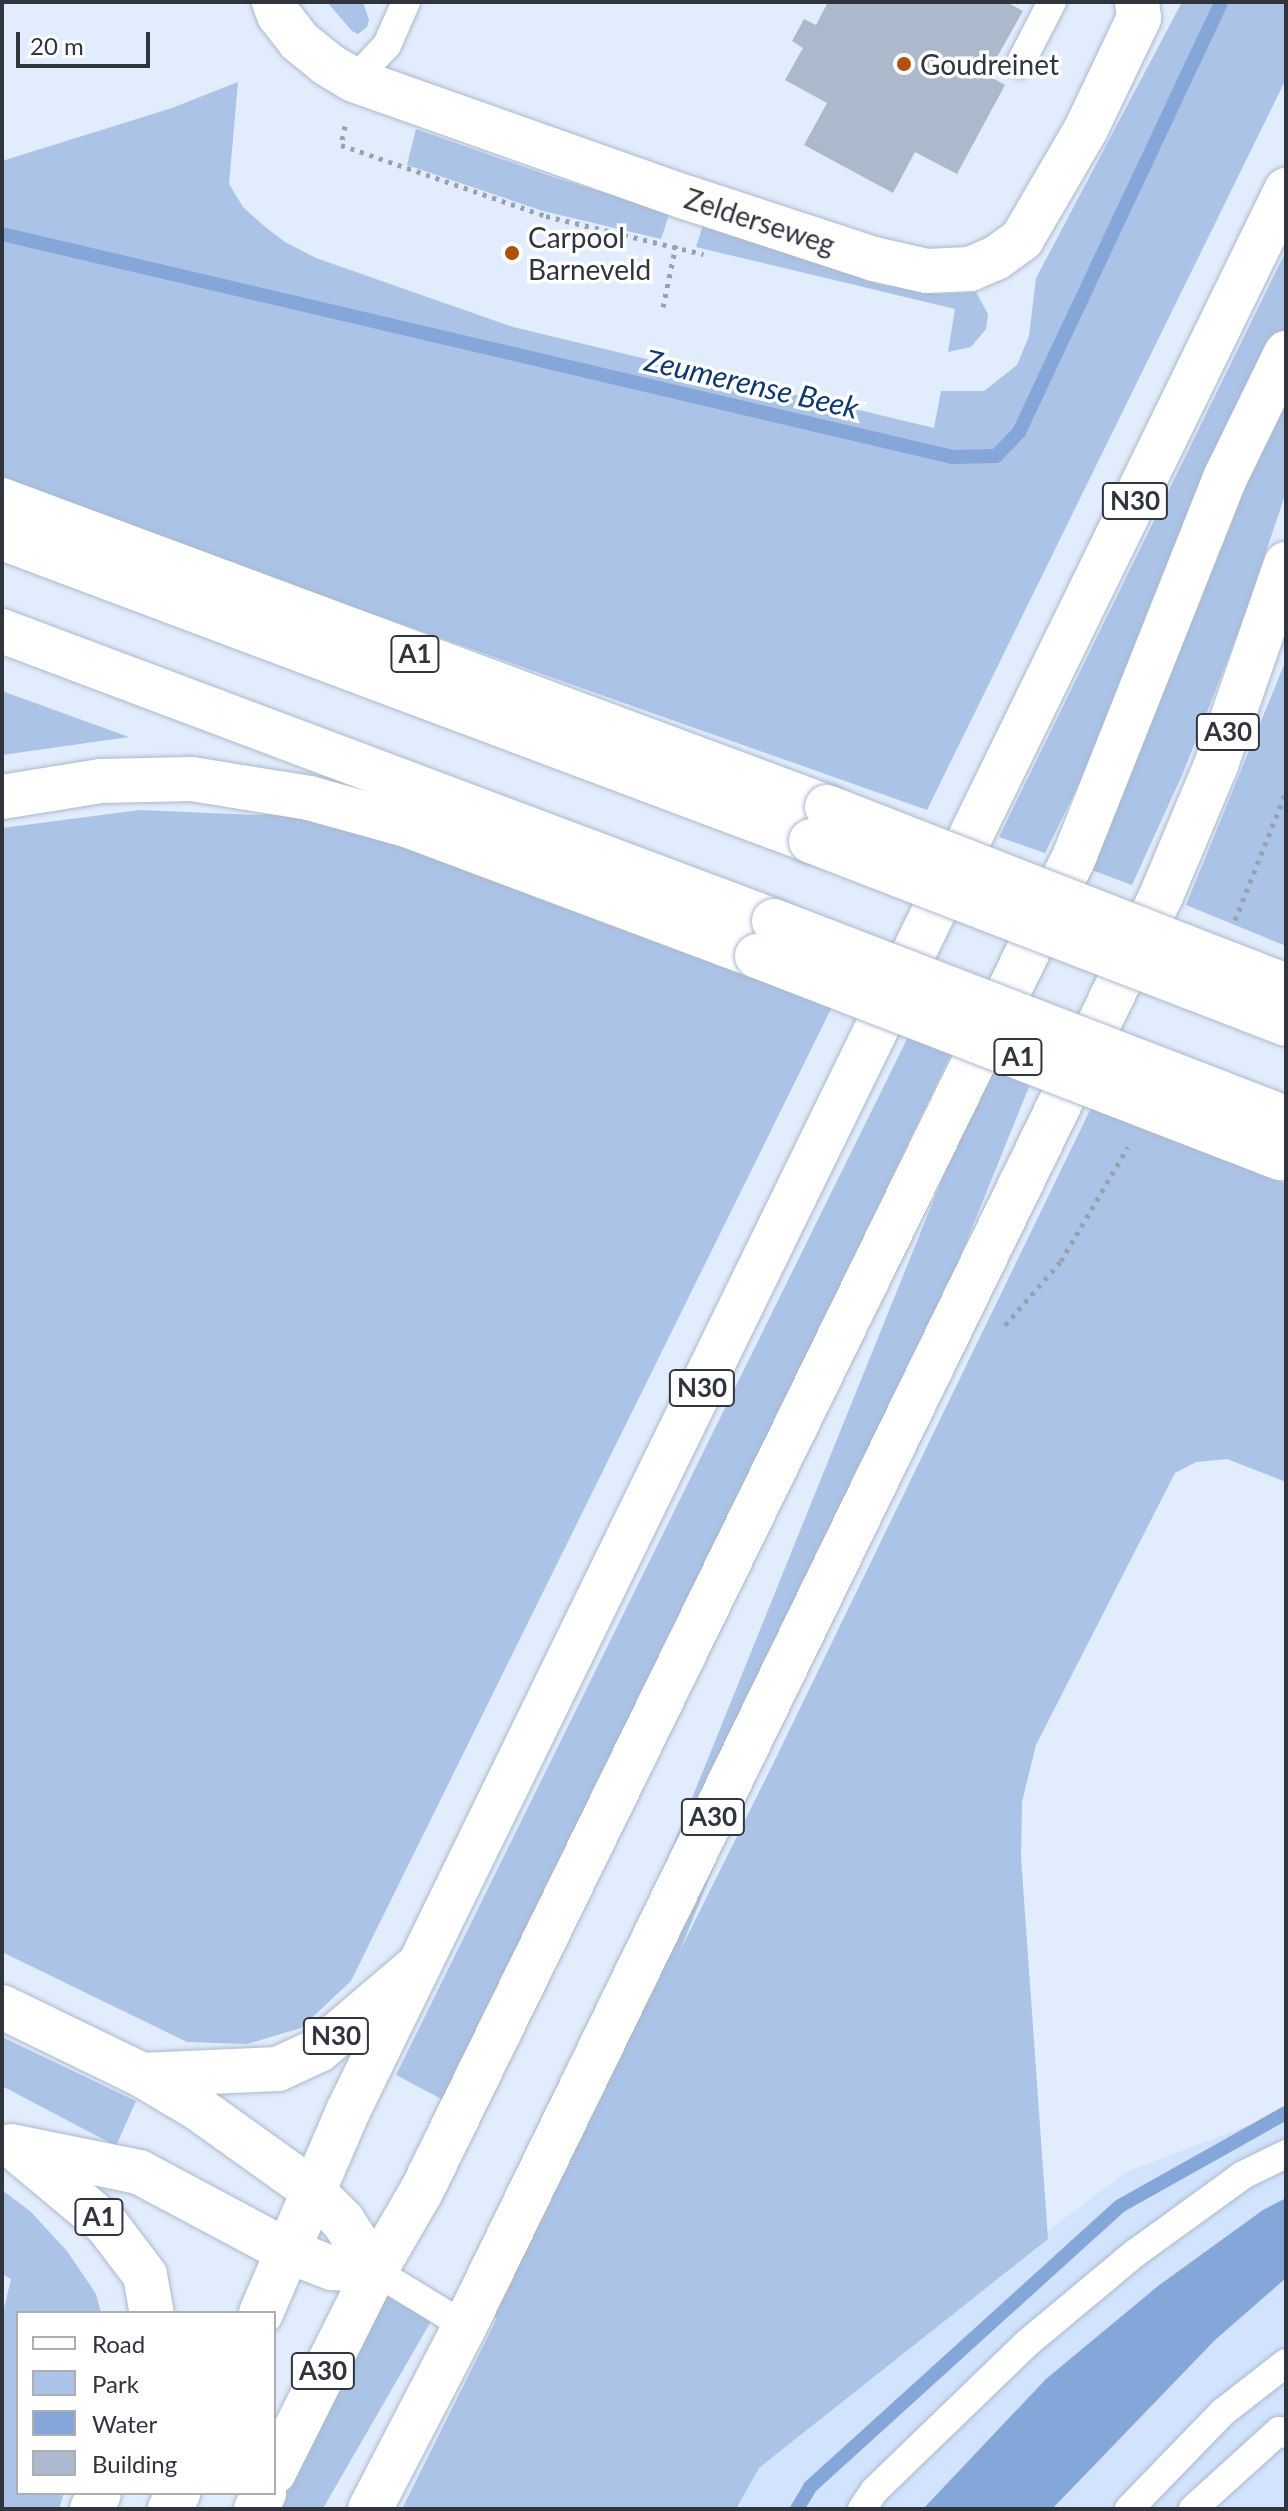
<!DOCTYPE html>
<html>
<head>
<meta charset="utf-8">
<style>
	body { margin:0 }
	#map { position:relative; width:1288px; height:2511px; overflow:hidden; background:#e1ecfc; font-family:Lato,sans-serif }
	div>[style] { position:absolute }
	[style*='--x'] { left:calc(var(--x)*1px); top:calc(var(--y)*1px); width:calc(var(--w)*1px); rotate:calc(var(--a)*1deg) }
	.built>* { inset:0; background:#d1e3fd }
	.green>* { inset:0; background:#abc3e6; transform-origin:0 0 }
	.water>* { inset:0; background:#85a6d8 }
	.stream>* { height:14px; margin:-7px; padding:0 7px; transform-origin:7px; border-radius:7px; background:#85a6d8 }
	.building>* { inset:0; background:#acb9cc }
	.path>* { height:5px; margin-top:-2.5px; transform-origin:0; background:repeating-linear-gradient(90deg,#99a1ae 0 4px,transparent 0 10px) }
	.roads { filter:drop-shadow(0 0 2px #acb9cc) drop-shadow(0 0 2px #acb9cc) }
	.service>* { height:28px; margin:-14px; padding:0 14px; transform-origin:14px; border-radius:14px; background:#fff }
	.minor>* { height:44px; margin:-22px; padding:0 22px; transform-origin:22px; border-radius:22px; background:#fff }
	.secondary>* { height:44px; margin:-22px; padding:0 22px; transform-origin:22px; border-radius:22px; background:#fff }
	.trunk>* { height:44px; margin:-22px; padding:0 22px; transform-origin:22px; border-radius:22px; background:#fff }
	.motorway>* { height:44px; margin:-22px; padding:0 22px; transform-origin:22px; border-radius:22px; background:#fff }
	.bridges { filter:drop-shadow(0 0 2px #acb9cc) drop-shadow(0 0 2px #acb9cc) }
	.motorway-bridge>* { height:44px; margin:-22px; padding:0 22px; transform-origin:22px; border-radius:22px; background:#fff }
	.dots>* { width:22px; height:22px; translate:-50% -50%; box-sizing:border-box; border:4px solid #fff; border-radius:50% }
	span { translate:-50% -50%; white-space:nowrap; text-align:center; line-height:1.15; -webkit-text-stroke:7px #fff; paint-order:stroke }
	.shield-label span { padding:2px 6px; background:#fff; border:2px solid; border-radius:6px; -webkit-text-stroke-width:0 }
	.shield-label { font-size:26px; color:#30353d; font-weight:700 }
	.poi-label { font-size:28px; color:#30353d }
	.left { translate:0 -50%; text-align:left }
	.street-label { font-size:28px; color:#30353d }
	.water-label { font-size:30px; color:#0e3873; font-style:italic }
	.frame { position:absolute; inset:0; border:4px solid #30353d; pointer-events:none }
	.legend { position:absolute; left:16px; top:2311px; width:260px; height:184px; box-sizing:border-box; background:#fff; border:2px solid #acaeb1; margin:0; padding:10px 14px; list-style:none; font-size:24px; color:#30353d }
	.legend li { display:flex; align-items:center; gap:16px; height:40px }
	.legend b { width:40px; border:2px solid #acaeb1 }
	.scale { position:absolute; left:16px; top:32px; width:134px; height:36px; box-sizing:border-box; border:4px solid #30353d; border-top:0; padding-left:10px; font-size:24px; line-height:28px; white-space:nowrap; color:#30353d; -webkit-text-stroke:6px #fff; paint-order:stroke }
</style>
</head>
<body>
<div id="map">
	<div class="built">
		<i style="clip-path:polygon(1286px 2111px,1286px 2509px,707px 2509px,753px 2453px,1126px 2172px)"></i>
	</div>
	<div class="green">
		<i style="clip-path:polygon(327px 2px,363px 2px,369px 20px,367px 27px,358px 34px,352px 31px)"></i>
		<i style="clip-path:polygon(1182px 2px,1286px 2px,1286px 79px,927px 810px,2px 483px,2px 161px,172px 108px,238px 82px,229px 184px,243px 207px,264px 226px,285px 242px,316px 258px,513px 327px,934px 428px,941px 391px,984px 391px,1017px 365px,1029px 336px,1036px 278px)"></i>
		<i style="clip-path:polygon(416px 129px,556px 178px,670px 212px,661px 239px,543px 211px,407px 165px)"></i>
		<i style="clip-path:polygon(703px 225px,878px 284px,939px 294px,976px 292px,988px 314px,986px 329px,971px 347px,948px 352px,955px 309px,696px 247px)"></i>
		<i style="clip-path:polygon(1286px 251px,1286px 327px,1198px 514px,1116px 709px,1045px 853px,999px 837px)"></i>
		<i style="clip-path:polygon(1286px 394px,1286px 492px,1242px 623px,1183px 773px,1132px 885px,1089px 869px,1242px 488px)"></i>
		<i style="clip-path:polygon(1286px 660px,1286px 946px,1186px 905px)"></i>
		<i style="clip-path:polygon(2px 691px,129px 737px,2px 755px)"></i>
		<i style="clip-path:polygon(140px 810px,256px 815px,331px 812px,832px 1007px,351px 1981px,301px 2028px,247px 2044px,187px 2042px,2px 1952px,2px 828px)"></i>
		<i style="clip-path:polygon(908px 1037px,951px 1054px,449px 2103px,396px 2075px)"></i>
		<i style="left:987px;top:1068px;width:46px;height:1343px;rotate:22deg"></i>
		<i style="clip-path:polygon(1091px 1108px,1286px 1184px,1286px 1482px,1227px 1459px,1196px 1462px,1175px 1473px,1036px 1745px,1022px 1802px,1021px 1857px,1048px 2239px,759px 2468px,736px 2509px,402px 2509px,772px 1766px)"></i>
		<i style="clip-path:polygon(2px 2037px,136px 2101px,116px 2146px,2px 2086px)"></i>
		<i style="clip-path:polygon(2px 2190px,30px 2211px,67px 2251px,96px 2294px,101px 2313px,18px 2313px,18px 2493px,64px 2493px,59px 2509px,2px 2509px,2px 2317px,11px 2279px,2px 2274px)"></i>
		<i style="left:385px;top:2295px;width:53px;height:238px;rotate:30deg"></i>
	</div>
	<div class="water">
		<i style="clip-path:polygon(1286px 2198px,1286px 2278px,1215px 2340px,1052px 2509px,923px 2509px,1046px 2379px,1158px 2286px,1263px 2210px)"></i>
	</div>
	<div class="stream">
		<i style="--x:2;--y:234;--w:977;--a:13.2"></i>
		<i style="--x:953;--y:457;--w:43;--a:-1.3"></i>
		<i style="--x:996;--y:456;--w:33;--a:-46"></i>
		<i style="--x:1019;--y:432;--w:475;--a:-64.8"></i>
		<i style="--x:797;--y:2509;--w:26;--a:-59"></i>
		<i style="--x:810;--y:2487;--w:418;--a:-42.2"></i>
		<i style="--x:1120;--y:2206;--w:190;--a:-29.3"></i>
	</div>
	<div class="building">
		<i style="clip-path:polygon(828px 2px,1006px 2px,1023px 11px,987px 75px,1005px 85px,957px 174px,915px 152px,893px 193px,804px 145px,827px 103px,785px 80px,803px 48px,792px 41px,804px 19px,816px 25px)"></i>
	</div>
	<div class="path">
		<i style="--x:345;--y:126;--w:19;--a:102"></i>
		<i style="--x:341;--y:145;--w:217;--a:19.1"></i>
		<i style="--x:546;--y:216;--w:162;--a:13.6"></i>
		<i style="--x:663;--y:307;--w:63;--a:-78.2"></i>
		<i style="--x:1235;--y:920;--w:138;--a:-68.3"></i>
		<i style="--x:1005;--y:1325;--w:85;--a:-48.8"></i>
		<i style="--x:1061;--y:1261;--w:132;--a:-59.6"></i>
	</div>
	<div class="roads">
		<div class="service">
			<i style="--x:1020;--y:64;--w:70;--a:-62.7"></i>
			<i style="--x:354;--y:80;--w:48;--a:-46.7"></i>
			<i style="--x:387;--y:45;--w:47;--a:-66.2"></i>
			<i style="--x:375;--y:2271;--w:105;--a:31.4"></i>
			<i style="--x:862;--y:2509;--w:22;--a:-56"></i>
			<i style="--x:874;--y:2491;--w:211;--a:-44"></i>
			<i style="--x:1026;--y:2344;--w:141;--a:-39.8"></i>
			<i style="--x:1134;--y:2254;--w:135;--a:-35.9"></i>
			<i style="--x:1243;--y:2175;--w:48;--a:-26"></i>
			<i style="--x:1129;--y:2509;--w:135;--a:-45.9"></i>
			<i style="--x:1223;--y:2412;--w:80;--a:-37.9"></i>
			<i style="--x:1193;--y:2509;--w:116;--a:-42.2"></i>
			<i style="--x:1279;--y:2431;--w:8;--a:23"></i>
		</div>
		<div class="minor">
			<i style="--x:274;--y:2;--w:14;--a:69"></i>
			<i style="--x:279;--y:15;--w:33;--a:52"></i>
			<i style="--x:299;--y:41;--w:36;--a:39"></i>
			<i style="--x:327;--y:64;--w:31;--a:31"></i>
			<i style="--x:354;--y:80;--w:354;--a:19.5"></i>
			<i style="--x:688;--y:198;--w:196;--a:18.2"></i>
			<i style="--x:874;--y:259;--w:54;--a:12.8"></i>
			<i style="--x:927;--y:271;--w:43;--a:-2.7"></i>
			<i style="--x:970;--y:269;--w:28;--a:-23"></i>
			<i style="--x:996;--y:258;--w:32;--a:-36"></i>
			<i style="--x:1022;--y:239;--w:127;--a:-59.8"></i>
			<i style="--x:1086;--y:129;--w:123;--a:-64.5"></i>
			<i style="--x:1139;--y:18;--w:16;--a:-97"></i>
		</div>
		<div class="secondary">
			<i style="--x:375;--y:2271;--w:94;--a:-59.9"></i>
			<i style="--x:422;--y:2190;--w:1486;--a:-63.93"></i>
			<i style="--x:1075;--y:855;--w:408;--a:-68.3"></i>
			<i style="--x:1226;--y:476;--w:137;--a:-64"></i>
		</div>
		<div class="trunk">
			<i style="--x:261;--y:2313;--w:220;--a:-66.7"></i>
			<i style="--x:348;--y:2111;--w:2138;--a:-63.97"></i>
			<i style="--x:274;--y:2472;--w:225;--a:-63.3"></i>
			<i style="--x:170;--y:2509;--w:18;--a:-63"></i>
			<i style="--x:256;--y:2509;--w:18;--a:-63"></i>
		</div>
		<div class="motorway">
			<i style="--x:2;--y:500;--w:880;--a:20.41"></i>
			<i style="--x:2;--y:538;--w:864;--a:20.53"></i>
			<i style="--x:2;--y:631;--w:825;--a:20.59"></i>
			<i style="--x:2;--y:797;--w:100;--a:-9.2"></i>
			<i style="--x:101;--y:781;--w:91;--a:-1.3"></i>
			<i style="--x:192;--y:779;--w:119;--a:9.2"></i>
			<i style="--x:309;--y:798;--w:101;--a:15.6"></i>
			<i style="--x:406;--y:825;--w:375;--a:20.5"></i>
			<i style="--x:2;--y:2007;--w:156;--a:25.9"></i>
			<i style="--x:142;--y:2075;--w:66;--a:30.8"></i>
			<i style="--x:199;--y:2109;--w:139;--a:35.6"></i>
			<i style="--x:312;--y:2190;--w:44;--a:45"></i>
			<i style="--x:343;--y:2221;--w:59;--a:57.4"></i>
			<i style="--x:142;--y:2075;--w:136;--a:-2.5"></i>
			<i style="--x:278;--y:2069;--w:45;--a:-24.9"></i>
			<i style="--x:319;--y:2050;--w:131;--a:-40.4"></i>
			<i style="--x:11;--y:2146;--w:131;--a:11.5"></i>
			<i style="--x:139;--y:2172;--w:168;--a:28.1"></i>
			<i style="--x:287;--y:2251;--w:48;--a:20.7"></i>
			<i style="--x:332;--y:2268;--w:43;--a:4"></i>
			<i style="--x:21;--y:2153;--w:112;--a:39.9"></i>
			<i style="--x:107;--y:2225;--w:63;--a:52.8"></i>
			<i style="--x:145;--y:2275;--w:39;--a:80"></i>
			<i style="--x:92;--y:2509;--w:17;--a:-66"></i>
			<i style="--x:370;--y:2509;--w:206;--a:-62.6"></i>
			<i style="--x:465;--y:2326;--w:1590;--a:-64.05"></i>
			<i style="--x:1161;--y:896;--w:142;--a:-67.2"></i>
			<i style="--x:1216;--y:765;--w:213;--a:-70.8"></i>
		</div>
	</div>
	<div class="bridges">
		<div class="motorway-bridge">
			<i style="--x:827;--y:807;--w:493;--a:21.3"></i>
			<i style="--x:811;--y:841;--w:509;--a:21.07"></i>
			<i style="--x:774;--y:921;--w:549;--a:21.05"></i>
			<i style="--x:757;--y:956;--w:561;--a:21.12"></i>
		</div>
	</div>
	<div class="dots">
		<i style="left:904px;top:64px;background:#b1500c"></i>
		<i style="left:512px;top:253px;background:#b1500c"></i>
	</div>
	<div class="shield-label">
		<span style="left:1135px;top:501px">N30</span>
		<span style="left:415px;top:654px">A1</span>
		<span style="left:1228px;top:732px">A30</span>
		<span style="left:1018px;top:1057px">A1</span>
		<span style="left:702px;top:1388px">N30</span>
		<span style="left:713px;top:1817px">A30</span>
		<span style="left:336px;top:2036px">N30</span>
		<span style="left:99px;top:2217px">A1</span>
		<span style="left:323px;top:2371px">A30</span>
	</div>
	<div class="poi-label">
		<span class="left" style="left:920px;top:64px">Goudreinet</span>
		<span class="left" style="left:528px;top:253px">Carpool<br>Barneveld</span>
	</div>
	<div class="street-label">
		<span style="left:760px;top:221px;rotate:18deg">Zelderseweg</span>
	</div>
	<div class="water-label">
		<span style="left:752px;top:383px;rotate:13deg">Zeumerense Beek</span>
	</div>
	<div class="frame"></div>
	<ul class="legend">
	<li><b style="height:10px;background:#fff"></b>Road</li>
	<li><b style="height:22px;background:#abc3e6"></b>Park</li>
	<li><b style="height:22px;background:#85a6d8"></b>Water</li>
	<li><b style="height:22px;background:#acb9cc"></b>Building</li>
	</ul>
	<div class="scale">20 m</div>
</div>
</body>
</html>
